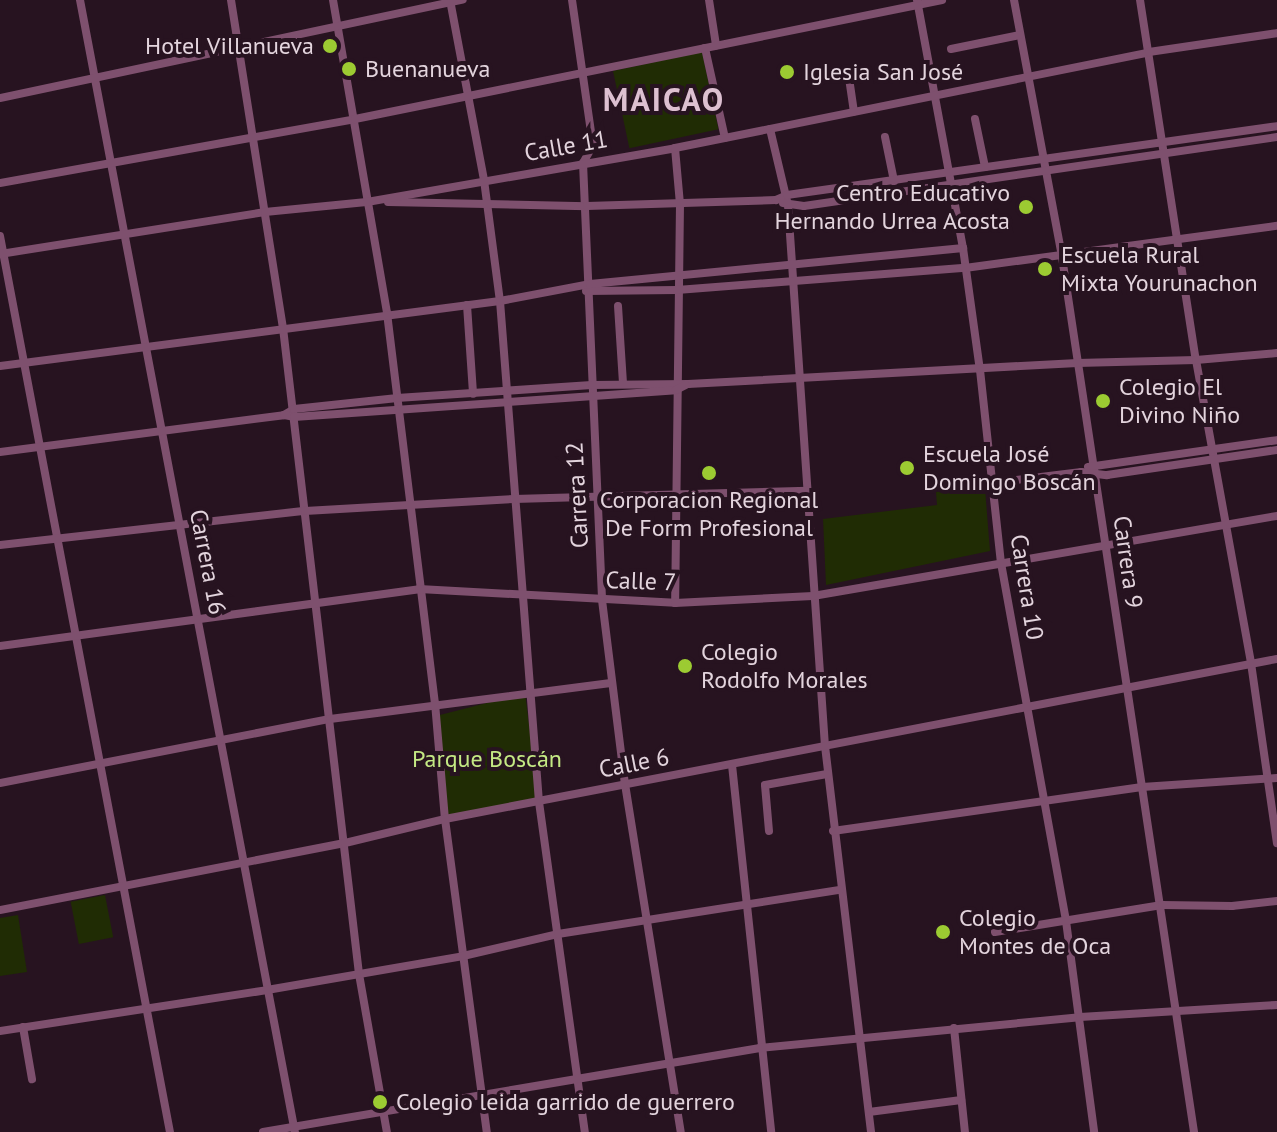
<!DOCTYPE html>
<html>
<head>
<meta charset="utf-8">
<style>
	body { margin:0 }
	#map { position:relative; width:1277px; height:1132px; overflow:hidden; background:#271320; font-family:"PT Sans",sans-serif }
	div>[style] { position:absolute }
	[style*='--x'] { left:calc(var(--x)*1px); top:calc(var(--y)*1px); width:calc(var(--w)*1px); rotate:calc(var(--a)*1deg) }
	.green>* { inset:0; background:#202c04; transform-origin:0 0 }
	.minor>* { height:8px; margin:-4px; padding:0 4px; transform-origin:4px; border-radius:4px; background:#7e506e }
	.dots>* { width:22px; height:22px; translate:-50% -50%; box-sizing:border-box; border:4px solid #271320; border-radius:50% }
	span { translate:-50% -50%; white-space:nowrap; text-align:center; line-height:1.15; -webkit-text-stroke:8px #271320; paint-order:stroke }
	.poi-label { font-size:24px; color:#e3d4dd }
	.right { translate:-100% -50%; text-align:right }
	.left { translate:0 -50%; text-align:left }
	.street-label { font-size:24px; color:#e3d4dd }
	.park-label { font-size:24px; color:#c4e984 }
	.district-label { font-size:32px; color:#ddc0d1; font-weight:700; letter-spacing:2px }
</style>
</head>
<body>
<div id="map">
	<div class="green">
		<i style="left:702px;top:52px;width:79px;height:91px;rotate:78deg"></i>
		<i style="clip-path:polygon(984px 476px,990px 551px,826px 585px,823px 519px,937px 505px,936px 492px,952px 491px,950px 477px)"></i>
		<i style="clip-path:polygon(525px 693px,539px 802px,445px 819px,436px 716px)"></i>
		<i style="left:105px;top:895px;width:43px;height:35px;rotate:79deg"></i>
		<i style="clip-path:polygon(18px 915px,27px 972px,0 976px,0 918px)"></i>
	</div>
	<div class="minor">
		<i style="--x:80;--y:0;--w:1152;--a:79.25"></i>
		<i style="--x:231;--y:0;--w:332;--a:81"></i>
		<i style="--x:283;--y:328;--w:650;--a:83.29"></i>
		<i style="--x:359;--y:974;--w:160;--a:80"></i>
		<i style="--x:333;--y:0;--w:318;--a:80.2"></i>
		<i style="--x:387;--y:313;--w:393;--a:83"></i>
		<i style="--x:435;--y:703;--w:116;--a:85.1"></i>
		<i style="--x:445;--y:819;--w:316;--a:82.4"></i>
		<i style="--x:450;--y:0;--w:183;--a:79.3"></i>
		<i style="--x:484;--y:180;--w:122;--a:82.5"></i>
		<i style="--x:500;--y:301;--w:503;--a:85.55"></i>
		<i style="--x:539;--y:802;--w:333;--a:82.1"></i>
		<i style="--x:572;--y:0;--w:147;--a:81.8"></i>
		<i style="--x:593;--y:145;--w:21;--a:119"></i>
		<i style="--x:583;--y:163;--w:437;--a:87.5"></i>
		<i style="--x:602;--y:600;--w:185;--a:82.9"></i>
		<i style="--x:625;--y:784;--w:352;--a:80.9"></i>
		<i style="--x:709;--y:0;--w:46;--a:81.2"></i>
		<i style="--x:917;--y:0;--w:252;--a:79.5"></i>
		<i style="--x:963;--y:248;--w:123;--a:82.1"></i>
		<i style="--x:980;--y:370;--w:194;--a:83.8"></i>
		<i style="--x:1001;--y:563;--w:364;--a:79.7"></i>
		<i style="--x:1066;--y:921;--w:213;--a:82.4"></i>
		<i style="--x:1014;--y:0;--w:261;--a:79.4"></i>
		<i style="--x:1062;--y:257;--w:885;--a:81.42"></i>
		<i style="--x:1140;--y:0;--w:364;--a:81.2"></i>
		<i style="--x:1196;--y:360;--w:308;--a:79.7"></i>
		<i style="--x:1251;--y:663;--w:182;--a:81.8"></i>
		<i style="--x:705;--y:48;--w:92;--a:77.5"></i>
		<i style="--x:951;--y:49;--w:70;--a:-11.5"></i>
		<i style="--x:848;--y:71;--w:41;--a:81.7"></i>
		<i style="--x:0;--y:98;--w:473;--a:-12"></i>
		<i style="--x:975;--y:119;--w:49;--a:78.2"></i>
		<i style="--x:770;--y:129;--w:78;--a:76.7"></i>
		<i style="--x:788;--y:205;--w:542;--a:86.09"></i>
		<i style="--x:825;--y:746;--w:389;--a:83.2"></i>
		<i style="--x:885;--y:137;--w:45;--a:78.4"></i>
		<i style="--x:675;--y:148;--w:56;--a:84.9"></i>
		<i style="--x:680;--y:204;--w:399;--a:90.7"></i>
		<i style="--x:0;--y:183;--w:361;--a:-10.2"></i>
		<i style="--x:355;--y:119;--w:599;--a:-11.46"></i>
		<i style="--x:388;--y:202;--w:199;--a:1.2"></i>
		<i style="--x:587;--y:206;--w:189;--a:-1.8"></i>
		<i style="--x:776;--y:200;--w:12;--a:-24"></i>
		<i style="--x:787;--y:195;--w:495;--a:-8"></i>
		<i style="--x:783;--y:203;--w:21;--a:8"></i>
		<i style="--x:804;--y:206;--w:478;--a:-8.3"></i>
		<i style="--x:0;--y:236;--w:912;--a:79.26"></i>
		<i style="--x:0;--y:254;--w:268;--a:-9"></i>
		<i style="--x:265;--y:212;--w:102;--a:-5.6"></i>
		<i style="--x:367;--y:202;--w:313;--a:-9.9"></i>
		<i style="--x:675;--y:148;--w:484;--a:-11.4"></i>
		<i style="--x:1149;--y:52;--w:129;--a:-8.4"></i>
		<i style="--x:586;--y:291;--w:91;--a:-0.6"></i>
		<i style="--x:677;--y:290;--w:289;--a:-4.4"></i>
		<i style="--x:965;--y:268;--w:315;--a:-7.7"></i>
		<i style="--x:467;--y:305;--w:89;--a:86.1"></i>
		<i style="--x:618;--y:306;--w:78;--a:86.3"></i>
		<i style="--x:0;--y:366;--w:504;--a:-7.41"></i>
		<i style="--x:500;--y:301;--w:92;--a:-10.7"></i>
		<i style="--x:590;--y:284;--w:375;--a:-5.5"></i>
		<i style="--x:284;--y:415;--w:12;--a:-31"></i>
		<i style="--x:294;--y:409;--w:104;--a:-6.1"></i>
		<i style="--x:397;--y:398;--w:195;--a:-3.8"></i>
		<i style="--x:592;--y:385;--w:96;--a:-0.6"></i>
		<i style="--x:688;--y:384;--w:390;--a:-3.1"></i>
		<i style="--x:1077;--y:363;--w:119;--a:-1.4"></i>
		<i style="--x:1196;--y:360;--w:81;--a:-4.9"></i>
		<i style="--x:0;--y:452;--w:286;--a:-7.4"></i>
		<i style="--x:284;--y:415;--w:10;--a:11"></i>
		<i style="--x:294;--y:417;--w:383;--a:-4"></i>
		<i style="--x:676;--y:390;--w:11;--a:-27"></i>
		<i style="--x:1088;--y:467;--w:191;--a:-8.1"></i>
		<i style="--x:992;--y:483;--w:90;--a:-7"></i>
		<i style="--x:1081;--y:472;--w:26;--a:7"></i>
		<i style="--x:1107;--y:475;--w:172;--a:-8.4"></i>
		<i style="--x:0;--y:545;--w:307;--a:-6.4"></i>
		<i style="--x:305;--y:511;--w:209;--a:-3.3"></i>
		<i style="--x:514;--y:499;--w:294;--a:-1.6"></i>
		<i style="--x:0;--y:646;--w:423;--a:-7.7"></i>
		<i style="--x:419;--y:589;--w:256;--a:3.1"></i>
		<i style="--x:675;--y:603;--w:138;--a:-2.9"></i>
		<i style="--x:813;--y:596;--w:471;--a:-9.8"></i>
		<i style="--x:732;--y:765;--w:369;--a:83.9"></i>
		<i style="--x:0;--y:783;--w:336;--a:-11"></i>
		<i style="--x:330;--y:719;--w:283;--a:-7.3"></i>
		<i style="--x:769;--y:831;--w:46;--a:-95"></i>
		<i style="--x:765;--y:785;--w:63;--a:-10.1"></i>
		<i style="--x:833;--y:831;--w:312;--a:-8.1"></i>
		<i style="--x:1142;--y:787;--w:135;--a:-3.8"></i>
		<i style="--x:0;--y:910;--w:351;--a:-11"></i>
		<i style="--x:345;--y:843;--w:103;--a:-13.5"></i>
		<i style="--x:445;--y:819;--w:847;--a:-10.89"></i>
		<i style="--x:995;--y:932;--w:169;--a:-9.2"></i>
		<i style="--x:1162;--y:905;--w:70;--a:0.8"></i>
		<i style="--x:1232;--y:906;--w:45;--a:-6.3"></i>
		<i style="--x:23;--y:1027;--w:53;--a:80.2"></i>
		<i style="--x:954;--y:1028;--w:105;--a:84"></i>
		<i style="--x:0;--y:1031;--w:270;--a:-8.7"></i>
		<i style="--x:267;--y:990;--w:199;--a:-9.8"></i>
		<i style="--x:463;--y:956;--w:98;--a:-13"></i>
		<i style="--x:558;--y:934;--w:285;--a:-8.9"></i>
		<i style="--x:869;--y:1112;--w:93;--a:-7.4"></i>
		<i style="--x:263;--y:1132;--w:504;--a:-9.59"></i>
		<i style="--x:760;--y:1048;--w:321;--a:-5.5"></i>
		<i style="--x:1080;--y:1017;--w:197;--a:-3.5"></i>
	</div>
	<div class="dots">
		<i style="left:330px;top:46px;background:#9ccb32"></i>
		<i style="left:349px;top:69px;background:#9ccb32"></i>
		<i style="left:787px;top:72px;background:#9ccb32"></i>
		<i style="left:1026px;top:207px;background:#9ccb32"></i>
		<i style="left:1045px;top:269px;background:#9ccb32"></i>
		<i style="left:1103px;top:401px;background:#9ccb32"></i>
		<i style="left:907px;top:468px;background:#9ccb32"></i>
		<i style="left:709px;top:473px;background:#9ccb32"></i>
		<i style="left:685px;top:666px;background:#9ccb32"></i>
		<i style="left:943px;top:932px;background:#9ccb32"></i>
		<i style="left:380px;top:1102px;background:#9ccb32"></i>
	</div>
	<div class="poi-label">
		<span class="right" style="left:314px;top:46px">Hotel Villanueva</span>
		<span class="left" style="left:365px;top:69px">Buenanueva</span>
		<span class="left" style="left:803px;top:72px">Iglesia San José</span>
		<span class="right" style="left:1010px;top:207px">Centro Educativo<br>Hernando Urrea Acosta</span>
		<span class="left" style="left:1061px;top:269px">Escuela Rural<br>Mixta Yourunachon</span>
		<span class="left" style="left:1119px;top:401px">Colegio El<br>Divino Niño</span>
		<span class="left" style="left:923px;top:468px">Escuela José<br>Domingo Boscán</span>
		<span style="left:709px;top:514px">Corporacion Regional<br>De Form Profesional</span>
		<span class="left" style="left:701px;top:666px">Colegio<br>Rodolfo Morales</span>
		<span class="left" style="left:959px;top:932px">Colegio<br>Montes de Oca</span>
		<span class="left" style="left:396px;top:1102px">Colegio leida garrido de guerrero</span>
	</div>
	<div class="street-label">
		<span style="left:566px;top:146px;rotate:-10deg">Calle 11</span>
		<span style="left:577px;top:495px;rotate:-93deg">Carrera 12</span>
		<span style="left:208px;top:562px;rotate:79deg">Carrera 16</span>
		<span style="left:1128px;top:562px;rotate:82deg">Carrera 9</span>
		<span style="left:641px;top:581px;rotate:2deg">Calle 7</span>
		<span style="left:1027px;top:587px;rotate:81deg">Carrera 10</span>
		<span style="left:634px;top:763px;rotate:-11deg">Calle 6</span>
	</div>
	<div class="park-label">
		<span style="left:487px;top:759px">Parque Boscán</span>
	</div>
	<div class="district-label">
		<span style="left:664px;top:99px">MAICAO</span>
	</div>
</div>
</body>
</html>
